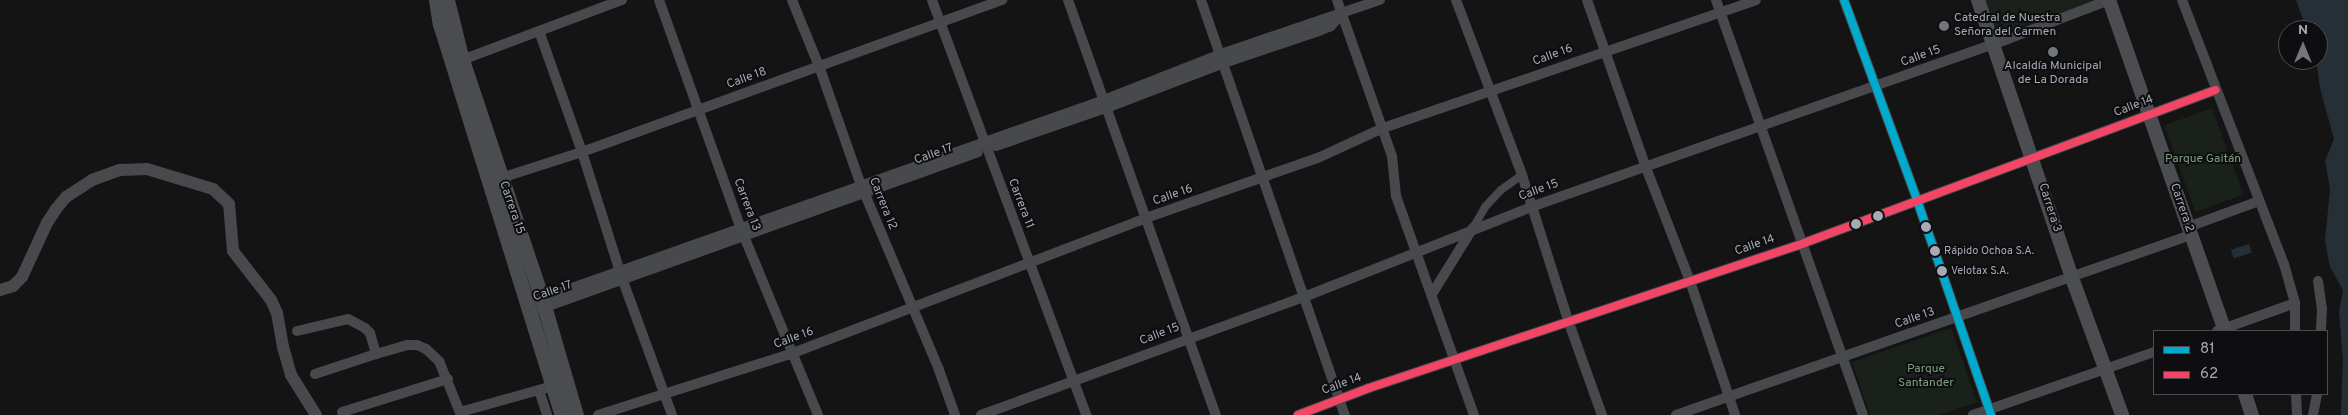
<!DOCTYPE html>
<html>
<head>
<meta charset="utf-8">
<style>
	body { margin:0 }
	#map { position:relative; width:2348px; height:415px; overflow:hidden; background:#141414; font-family:Overpass,sans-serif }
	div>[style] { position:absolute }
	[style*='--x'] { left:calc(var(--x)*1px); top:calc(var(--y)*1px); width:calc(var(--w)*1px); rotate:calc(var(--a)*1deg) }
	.green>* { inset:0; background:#1a211b; transform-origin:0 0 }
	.water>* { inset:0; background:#272f36; transform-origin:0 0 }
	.pedestrian>* { height:8px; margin:-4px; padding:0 4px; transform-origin:4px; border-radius:4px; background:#48494d }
	.minor>* { height:10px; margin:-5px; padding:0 5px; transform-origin:5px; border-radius:5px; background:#48494d }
	.tertiary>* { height:12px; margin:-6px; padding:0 6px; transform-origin:6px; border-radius:6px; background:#48494d }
	.secondary>* { height:14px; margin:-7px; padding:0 7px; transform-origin:7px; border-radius:7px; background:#4c4d51 }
	.primary>* { height:15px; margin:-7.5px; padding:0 7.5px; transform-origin:7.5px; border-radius:7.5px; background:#4a4c4f }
	.bus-1>* { height:8px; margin:-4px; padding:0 4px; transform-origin:4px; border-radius:4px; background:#00a9ce }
	.bus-2>* { height:8px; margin:-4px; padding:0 4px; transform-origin:4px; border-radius:4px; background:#f34667 }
	.dots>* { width:14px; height:14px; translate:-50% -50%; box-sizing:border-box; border:2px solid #0e0e10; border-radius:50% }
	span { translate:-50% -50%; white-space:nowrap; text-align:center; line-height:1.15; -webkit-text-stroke:4px #0e0e10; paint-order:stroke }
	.bus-label { font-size:11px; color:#a5aab6 }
	.left { translate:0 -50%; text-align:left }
	.poi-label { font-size:12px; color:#a5aab6 }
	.street-label { font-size:12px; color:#a5aab6 }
	.park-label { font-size:12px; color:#7ba17d }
	.legend { position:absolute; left:2153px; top:330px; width:175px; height:65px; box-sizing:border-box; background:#0e0e10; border:1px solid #4a4c52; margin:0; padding:6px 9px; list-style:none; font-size:15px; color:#a5aab6 }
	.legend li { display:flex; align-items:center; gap:10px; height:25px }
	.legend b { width:25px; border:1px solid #4a4c52 }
	.north { position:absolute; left:2278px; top:20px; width:50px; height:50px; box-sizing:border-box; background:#0e0e10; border:1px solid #4a4c52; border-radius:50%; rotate:0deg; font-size:14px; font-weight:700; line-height:20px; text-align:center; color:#a5aab6 }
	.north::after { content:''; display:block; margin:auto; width:18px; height:22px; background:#72767d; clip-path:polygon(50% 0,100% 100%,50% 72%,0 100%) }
</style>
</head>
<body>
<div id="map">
	<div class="green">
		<i style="clip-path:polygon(1983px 0,2096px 0,2097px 1px,1996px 36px)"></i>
		<i style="left:2212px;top:108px;width:92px;height:51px;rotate:70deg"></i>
		<i style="clip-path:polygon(1951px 328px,1977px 402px,1939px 415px,1870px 415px,1852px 362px)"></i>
	</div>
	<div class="water">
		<i style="clip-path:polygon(2296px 0,2348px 0,2348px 415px,2341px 415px,2341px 410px,2343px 360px,2339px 312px,2343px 290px,2330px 267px,2325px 241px,2330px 189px,2325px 161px,2334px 139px,2320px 88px,2316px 60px,2318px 30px,2307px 30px)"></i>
		<i style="left:2249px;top:244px;width:9px;height:19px;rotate:72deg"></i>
	</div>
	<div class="pedestrian">
		<i style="--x:1473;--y:228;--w:24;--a:-60"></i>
		<i style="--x:1485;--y:207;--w:23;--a:-47"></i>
		<i style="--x:1501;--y:190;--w:26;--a:-36"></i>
	</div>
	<div class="minor">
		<i style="--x:659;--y:0;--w:243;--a:70.3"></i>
		<i style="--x:741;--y:229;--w:201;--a:67.5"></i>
		<i style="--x:792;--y:0;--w:71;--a:67.8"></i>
		<i style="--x:819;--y:66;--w:126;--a:70.6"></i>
		<i style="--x:861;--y:185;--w:201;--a:67.1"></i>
		<i style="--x:939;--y:370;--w:48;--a:70.4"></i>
		<i style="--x:932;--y:0;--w:443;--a:69.6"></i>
		<i style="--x:1068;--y:0;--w:441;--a:70.4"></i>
		<i style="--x:1201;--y:0;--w:439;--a:70.9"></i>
		<i style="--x:1337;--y:0;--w:165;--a:70.6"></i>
		<i style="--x:1392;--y:156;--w:40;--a:84.3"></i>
		<i style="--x:1396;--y:196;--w:232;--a:70.4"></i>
		<i style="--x:1456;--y:0;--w:187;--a:69.3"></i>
		<i style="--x:1522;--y:175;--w:155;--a:72.4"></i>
		<i style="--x:1569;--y:323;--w:98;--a:70.3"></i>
		<i style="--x:1587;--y:0;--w:175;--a:70.6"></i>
		<i style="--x:1645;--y:165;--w:124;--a:68.8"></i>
		<i style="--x:1690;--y:281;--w:141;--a:71.4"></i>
		<i style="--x:1716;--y:0;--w:440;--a:70.5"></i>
		<i style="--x:1844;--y:0;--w:213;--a:69.9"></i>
		<i style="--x:1917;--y:200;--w:227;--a:71"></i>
		<i style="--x:2182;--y:0;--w:283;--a:68.9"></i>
		<i style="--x:2284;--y:264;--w:41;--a:74.2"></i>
		<i style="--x:2295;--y:303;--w:28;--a:90"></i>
		<i style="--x:539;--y:31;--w:128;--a:70.4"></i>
		<i style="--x:582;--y:152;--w:135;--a:72.4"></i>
		<i style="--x:623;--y:281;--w:143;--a:69.9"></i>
		<i style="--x:462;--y:60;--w:171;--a:-20.6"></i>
		<i style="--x:996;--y:146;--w:116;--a:-19.1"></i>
		<i style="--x:1106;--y:108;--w:126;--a:-20.9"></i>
		<i style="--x:1224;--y:63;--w:97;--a:-18.6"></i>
		<i style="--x:1316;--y:32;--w:16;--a:-22"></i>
		<i style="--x:1331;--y:26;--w:15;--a:-48"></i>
		<i style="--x:501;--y:178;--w:85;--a:-17.8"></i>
		<i style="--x:582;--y:152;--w:447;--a:-19.9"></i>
		<i style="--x:2188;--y:227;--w:76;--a:-20.1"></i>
		<i style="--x:2318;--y:281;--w:28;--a:82"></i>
		<i style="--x:2322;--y:309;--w:22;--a:93"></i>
		<i style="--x:1432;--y:294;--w:78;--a:-58.2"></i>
		<i style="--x:538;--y:300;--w:600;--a:-19.46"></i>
		<i style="--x:1104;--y:100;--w:126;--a:-21.5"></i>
		<i style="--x:1221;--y:54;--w:168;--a:-18.8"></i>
		<i style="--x:540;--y:309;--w:465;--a:-19.7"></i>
		<i style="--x:297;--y:331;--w:52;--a:-13.2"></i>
		<i style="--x:348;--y:319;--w:19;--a:28"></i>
		<i style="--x:365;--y:328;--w:7;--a:45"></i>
		<i style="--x:370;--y:333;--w:22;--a:74"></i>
		<i style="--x:2217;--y:331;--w:83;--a:-19.7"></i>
		<i style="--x:315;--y:374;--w:64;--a:-18.2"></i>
		<i style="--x:376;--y:354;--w:33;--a:-16"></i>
		<i style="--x:408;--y:345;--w:9;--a:0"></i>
		<i style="--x:417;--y:345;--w:10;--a:24"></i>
		<i style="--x:426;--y:349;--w:18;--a:43"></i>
		<i style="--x:439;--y:361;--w:58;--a:67.8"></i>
		<i style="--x:539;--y:390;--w:26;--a:72"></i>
		<i style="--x:2296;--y:394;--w:21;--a:87"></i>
		<i style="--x:342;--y:412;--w:111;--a:-17.3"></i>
		<i style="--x:460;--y:412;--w:97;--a:-15.6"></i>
		<i style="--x:598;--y:415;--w:205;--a:-17.6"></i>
		<i style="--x:793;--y:353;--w:378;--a:-20.9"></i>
		<i style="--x:1146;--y:218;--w:184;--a:-19.3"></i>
		<i style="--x:1320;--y:157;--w:69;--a:-24.7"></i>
		<i style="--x:1383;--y:128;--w:394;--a:-18.9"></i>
		<i style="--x:981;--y:415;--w:344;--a:-20.1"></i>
		<i style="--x:1304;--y:297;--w:244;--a:-21.6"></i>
		<i style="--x:1531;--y:207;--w:492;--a:-19.4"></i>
		<i style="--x:1995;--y:44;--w:122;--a:-21.1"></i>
		<i style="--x:1298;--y:415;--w:76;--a:-20.8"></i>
		<i style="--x:1369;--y:388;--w:459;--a:-18.4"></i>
		<i style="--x:1804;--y:243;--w:439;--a:-20.4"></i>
		<i style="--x:1676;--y:415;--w:546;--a:-19.27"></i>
		<i style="--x:1973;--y:415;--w:192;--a:-19.2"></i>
		<i style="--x:2313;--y:415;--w:21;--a:-79"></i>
	</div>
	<div class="tertiary">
		<i style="--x:0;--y:290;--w:14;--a:-17"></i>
		<i style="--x:13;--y:286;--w:13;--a:-45"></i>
		<i style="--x:22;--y:277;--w:60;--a:-65.2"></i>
		<i style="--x:47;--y:223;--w:17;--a:-57"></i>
		<i style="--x:56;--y:209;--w:16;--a:-50"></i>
		<i style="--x:66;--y:197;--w:31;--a:-33"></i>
		<i style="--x:92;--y:180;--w:30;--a:-20"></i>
		<i style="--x:120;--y:170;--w:27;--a:-2"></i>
		<i style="--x:147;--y:169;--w:69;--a:16.9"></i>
		<i style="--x:213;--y:189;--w:22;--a:43"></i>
		<i style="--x:229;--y:204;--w:47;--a:85.1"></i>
		<i style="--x:233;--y:251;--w:62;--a:52.2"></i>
		<i style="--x:271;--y:300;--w:14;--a:65"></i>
		<i style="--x:277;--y:313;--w:35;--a:80"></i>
		<i style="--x:283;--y:347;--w:29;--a:74"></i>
		<i style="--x:291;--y:375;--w:47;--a:58"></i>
	</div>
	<div class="secondary">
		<i style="--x:1978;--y:0;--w:293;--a:71.3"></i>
		<i style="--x:2072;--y:278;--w:146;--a:69.9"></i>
		<i style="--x:2109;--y:0;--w:351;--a:70.7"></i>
		<i style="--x:2245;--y:394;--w:22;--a:72"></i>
	</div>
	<div class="primary">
		<i style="--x:436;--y:0;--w:24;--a:81"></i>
		<i style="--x:440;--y:24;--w:410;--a:72.7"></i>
		<i style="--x:447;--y:0;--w:62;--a:76"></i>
		<i style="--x:462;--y:60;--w:252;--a:71.5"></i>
		<i style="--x:542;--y:299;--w:121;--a:73.7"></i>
	</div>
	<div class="bus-1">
		<i style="--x:1844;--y:0;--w:213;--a:69.9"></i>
		<i style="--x:1917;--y:200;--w:227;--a:71"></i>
	</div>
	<div class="bus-2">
		<i style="--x:1298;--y:415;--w:76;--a:-20.8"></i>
		<i style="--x:1369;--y:388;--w:459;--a:-18.4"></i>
		<i style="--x:1804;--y:243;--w:439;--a:-20.4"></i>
	</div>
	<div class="dots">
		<i style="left:1944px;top:26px;background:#72767d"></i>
		<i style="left:2053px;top:52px;background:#72767d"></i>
		<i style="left:1878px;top:216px;background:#a5aab6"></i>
		<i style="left:1856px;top:224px;background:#a5aab6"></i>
		<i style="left:1926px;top:227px;background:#a5aab6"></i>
		<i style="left:1935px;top:251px;background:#a5aab6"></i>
		<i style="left:1942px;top:271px;background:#a5aab6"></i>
	</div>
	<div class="bus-label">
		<span class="left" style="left:1944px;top:251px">Rápido Ochoa S.A.</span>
		<span class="left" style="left:1951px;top:271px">Velotax S.A.</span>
	</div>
	<div class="poi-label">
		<span class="left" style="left:1954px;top:26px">Catedral de Nuestra<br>Señora del Carmen</span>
		<span style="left:2053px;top:74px">Alcaldía Municipal<br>de La Dorada</span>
	</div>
	<div class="street-label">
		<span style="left:1553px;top:56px;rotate:-20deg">Calle 16</span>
		<span style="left:1921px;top:57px;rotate:-20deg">Calle 15</span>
		<span style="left:747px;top:79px;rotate:-20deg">Calle 18</span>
		<span style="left:2134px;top:107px;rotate:-21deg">Calle 14</span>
		<span style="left:934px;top:155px;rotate:-20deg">Calle 17</span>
		<span style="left:1539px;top:191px;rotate:-20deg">Calle 15</span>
		<span style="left:1173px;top:196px;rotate:-19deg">Calle 16</span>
		<span style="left:882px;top:204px;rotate:68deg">Carrera 12</span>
		<span style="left:1020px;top:204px;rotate:69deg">Carrera 11</span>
		<span style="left:746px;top:205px;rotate:69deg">Carrera 13</span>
		<span style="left:511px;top:208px;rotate:71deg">Carrera 15</span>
		<span style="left:2049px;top:208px;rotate:72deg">Carrera 3</span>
		<span style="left:2181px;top:208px;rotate:71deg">Carrera 2</span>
		<span style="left:1755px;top:246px;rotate:-19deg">Calle 14</span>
		<span style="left:553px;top:292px;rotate:-19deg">Calle 17</span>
		<span style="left:1915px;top:319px;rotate:-19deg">Calle 13</span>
		<span style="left:1160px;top:335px;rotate:-21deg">Calle 15</span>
		<span style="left:794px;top:339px;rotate:-20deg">Calle 16</span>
		<span style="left:1342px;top:385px;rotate:-20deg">Calle 14</span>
	</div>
	<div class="park-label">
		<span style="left:2203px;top:160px">Parque Gaitán</span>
		<span style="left:1926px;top:377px">Parque<br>Santander</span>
	</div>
	<ul class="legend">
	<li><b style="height:6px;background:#00a9ce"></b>81</li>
	<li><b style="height:6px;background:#f34667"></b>62</li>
	</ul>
	<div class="north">N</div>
</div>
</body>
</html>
